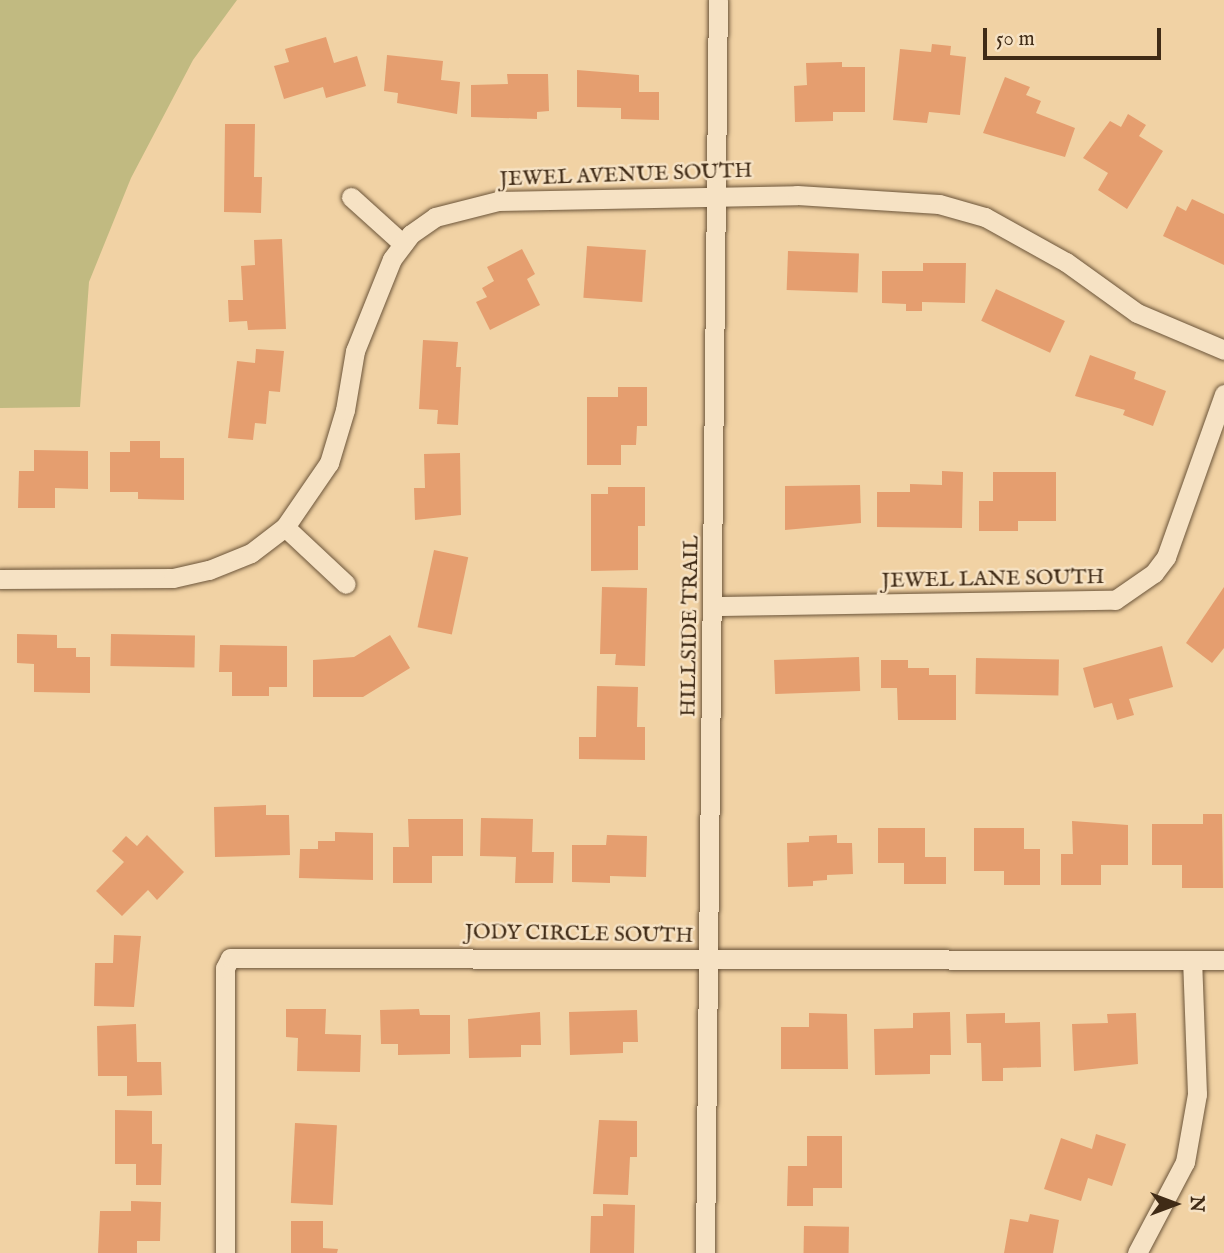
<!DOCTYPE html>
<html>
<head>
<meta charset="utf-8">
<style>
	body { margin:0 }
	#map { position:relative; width:1224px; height:1253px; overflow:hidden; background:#f1d2a4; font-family:"IM FELL English",serif }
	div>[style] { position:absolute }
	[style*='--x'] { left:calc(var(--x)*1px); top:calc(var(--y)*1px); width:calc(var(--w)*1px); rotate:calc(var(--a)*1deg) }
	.green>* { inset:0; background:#c1ba81 }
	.building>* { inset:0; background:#e59e6f; transform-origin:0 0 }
	.roads { filter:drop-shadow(0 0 2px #6c553a) drop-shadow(0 0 2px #6c553a) }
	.street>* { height:19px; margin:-9.5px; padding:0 9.5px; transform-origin:9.5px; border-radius:9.5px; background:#f6e2c4 }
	span { translate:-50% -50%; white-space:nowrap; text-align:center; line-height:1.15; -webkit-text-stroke:5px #f6e2c4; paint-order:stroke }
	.street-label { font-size:21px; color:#402b16 }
	.north { position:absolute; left:1140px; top:1169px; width:70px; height:70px; -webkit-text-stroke:5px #f6e2c4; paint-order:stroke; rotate:90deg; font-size:19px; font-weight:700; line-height:28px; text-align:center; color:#402b16 }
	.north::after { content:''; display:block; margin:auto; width:24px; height:32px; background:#402b16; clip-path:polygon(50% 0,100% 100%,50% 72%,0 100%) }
	.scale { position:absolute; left:983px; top:28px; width:178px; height:32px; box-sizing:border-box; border:4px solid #402b16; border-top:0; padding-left:9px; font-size:21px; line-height:24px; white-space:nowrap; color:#402b16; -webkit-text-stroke:5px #f6e2c4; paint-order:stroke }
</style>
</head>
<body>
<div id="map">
	<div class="green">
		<i style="clip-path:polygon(0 0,237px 0,193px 60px,131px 178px,89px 282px,80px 407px,0 408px)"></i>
	</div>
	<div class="building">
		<i style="clip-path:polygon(326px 37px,334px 63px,357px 56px,366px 86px,326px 98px,323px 87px,284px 99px,274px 66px,289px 62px,285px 49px)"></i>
		<i style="clip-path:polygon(932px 44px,951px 46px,950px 55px,966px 57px,960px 115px,929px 112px,927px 123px,893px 120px,900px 49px,931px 52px)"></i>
		<i style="clip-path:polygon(387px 55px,443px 61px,441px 80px,460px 82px,457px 114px,397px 103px,398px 93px,384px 91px)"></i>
		<i style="clip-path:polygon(842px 62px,842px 67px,865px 67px,865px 112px,833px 112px,833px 121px,795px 122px,794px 86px,807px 85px,806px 63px)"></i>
		<i style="clip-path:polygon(577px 70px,639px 75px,639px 92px,659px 92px,659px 120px,621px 119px,621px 108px,577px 107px)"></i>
		<i style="clip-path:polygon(507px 74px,548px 74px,549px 111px,537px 112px,537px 119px,471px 117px,471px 85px,508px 84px)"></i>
		<i style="clip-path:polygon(1005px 77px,1030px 87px,1026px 95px,1041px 101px,1036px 113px,1075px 128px,1065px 157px,983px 133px)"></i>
		<i style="clip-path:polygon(1128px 114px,1146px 125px,1139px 136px,1163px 151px,1127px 209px,1098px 190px,1108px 173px,1083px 158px,1110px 121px,1121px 127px)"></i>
		<i style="clip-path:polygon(225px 124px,255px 124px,254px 177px,262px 177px,261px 213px,224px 212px)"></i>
		<i style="clip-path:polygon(1192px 199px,1224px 214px,1224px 265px,1163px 236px,1177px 206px,1186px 211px)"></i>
		<i style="clip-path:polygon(282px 239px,286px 329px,248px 330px,247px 321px,229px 322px,228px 300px,243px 300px,241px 266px,255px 265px,254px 240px)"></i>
		<i style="left:587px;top:246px;width:59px;height:52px;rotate:4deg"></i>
		<i style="clip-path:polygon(522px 249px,535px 274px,527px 279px,540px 305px,490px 330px,476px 302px,487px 297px,482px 288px,494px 281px,487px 267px)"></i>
		<i style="left:788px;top:251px;width:71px;height:39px;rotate:2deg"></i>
		<i style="clip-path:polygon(923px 263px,966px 263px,965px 303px,922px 302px,922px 311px,906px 311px,906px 304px,882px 303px,882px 271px,923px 271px)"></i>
		<i style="left:996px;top:289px;width:76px;height:35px;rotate:25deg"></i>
		<i style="clip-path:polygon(423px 340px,458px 342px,456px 367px,461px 367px,458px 425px,437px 424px,438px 410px,419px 409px)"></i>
		<i style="clip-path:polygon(256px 349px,284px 351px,280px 392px,269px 391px,266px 424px,255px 423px,253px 440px,228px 438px,237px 361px,255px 363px)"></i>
		<i style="clip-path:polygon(1090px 355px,1136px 372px,1134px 379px,1166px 391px,1153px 426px,1123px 415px,1125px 410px,1075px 396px)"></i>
		<i style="clip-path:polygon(618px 387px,647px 387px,647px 426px,637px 426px,636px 445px,621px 445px,621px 465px,587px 465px,587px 397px,618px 397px)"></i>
		<i style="clip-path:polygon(130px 441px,160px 441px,160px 458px,184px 458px,184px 500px,138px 499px,138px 492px,110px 492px,110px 452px,130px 452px)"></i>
		<i style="clip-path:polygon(34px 450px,88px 451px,88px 489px,55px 488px,55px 508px,18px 508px,19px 471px,34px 471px)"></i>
		<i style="clip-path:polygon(460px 453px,461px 515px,415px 520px,414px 488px,425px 488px,424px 454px)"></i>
		<i style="clip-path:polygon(942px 471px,963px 472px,962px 528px,877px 527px,877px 492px,910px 492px,910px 484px,942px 485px)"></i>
		<i style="clip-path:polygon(993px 472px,1056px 472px,1056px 521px,1018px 521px,1018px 531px,979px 531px,979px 501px,993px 501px)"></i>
		<i style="clip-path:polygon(860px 485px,861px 523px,785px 530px,785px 486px)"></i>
		<i style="clip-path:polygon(608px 487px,645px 487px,645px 526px,638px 526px,638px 570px,591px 571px,591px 494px,608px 494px)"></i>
		<i style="left:434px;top:550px;width:35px;height:79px;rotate:12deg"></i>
		<i style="clip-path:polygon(602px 587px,647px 588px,645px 666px,615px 665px,616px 654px,600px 654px)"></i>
		<i style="clip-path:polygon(1224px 587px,1224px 648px,1212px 663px,1186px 643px)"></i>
		<i style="clip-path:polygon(17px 634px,57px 635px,57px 648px,76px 648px,76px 657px,90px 657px,90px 693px,34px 692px,34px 664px,17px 663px)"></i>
		<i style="left:111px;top:634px;width:84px;height:32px;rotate:1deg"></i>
		<i style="clip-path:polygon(390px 635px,410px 668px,363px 697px,313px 697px,313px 660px,354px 657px)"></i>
		<i style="clip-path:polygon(220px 645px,287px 646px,287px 687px,269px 687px,269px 696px,232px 696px,232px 672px,219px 672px)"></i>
		<i style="clip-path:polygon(1162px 646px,1173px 687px,1129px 699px,1134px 715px,1117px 720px,1112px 703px,1094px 708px,1083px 668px)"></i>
		<i style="left:859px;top:657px;width:34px;height:85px;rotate:88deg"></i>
		<i style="left:976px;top:658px;width:83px;height:36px;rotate:1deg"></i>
		<i style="clip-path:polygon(881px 660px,908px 660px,908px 668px,929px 668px,929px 675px,956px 675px,956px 720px,898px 720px,897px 688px,881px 688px)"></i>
		<i style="clip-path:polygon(597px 686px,638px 687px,637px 727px,645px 727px,645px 760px,579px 759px,579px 737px,596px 737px)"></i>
		<i style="clip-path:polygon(266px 805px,266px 815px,289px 815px,290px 855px,215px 857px,214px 807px)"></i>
		<i style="clip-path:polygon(1203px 814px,1222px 814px,1223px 888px,1182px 888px,1182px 865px,1152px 865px,1152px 824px,1203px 824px)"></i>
		<i style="clip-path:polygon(481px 818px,533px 819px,532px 852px,554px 852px,553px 883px,515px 883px,516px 857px,480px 856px)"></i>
		<i style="clip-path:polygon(408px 819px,463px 819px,463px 856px,432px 856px,432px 883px,393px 883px,393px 847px,409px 847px)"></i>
		<i style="clip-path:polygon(1072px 821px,1128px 825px,1128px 865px,1101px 865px,1101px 885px,1061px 885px,1061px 854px,1073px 854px)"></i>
		<i style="clip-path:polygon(878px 828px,925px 828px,925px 857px,946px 857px,946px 884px,904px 884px,904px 863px,878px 863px)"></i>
		<i style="clip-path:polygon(974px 828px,1024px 828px,1024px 849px,1040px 849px,1040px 885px,1004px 885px,1004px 871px,974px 871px)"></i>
		<i style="clip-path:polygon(335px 832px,373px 833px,373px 880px,299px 878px,300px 849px,318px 849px,318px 841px,335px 841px)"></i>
		<i style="clip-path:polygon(147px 835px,184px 872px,157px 900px,148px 890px,122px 916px,96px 891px,124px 862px,112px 851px,126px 836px,137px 846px)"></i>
		<i style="clip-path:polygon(607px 835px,647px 836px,646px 877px,610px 876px,610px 883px,572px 882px,572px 845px,606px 845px)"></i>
		<i style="clip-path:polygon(837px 835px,837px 843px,852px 843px,853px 874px,827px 875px,827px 880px,813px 881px,813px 886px,788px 887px,787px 843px,809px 842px,809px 836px)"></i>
		<i style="clip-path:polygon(114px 935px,141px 936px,134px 1007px,94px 1006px,95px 963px,113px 963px)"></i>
		<i style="clip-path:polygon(286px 1009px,326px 1009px,325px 1034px,361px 1035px,360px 1072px,297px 1071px,298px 1038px,286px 1037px)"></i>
		<i style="clip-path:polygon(419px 1009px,420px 1015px,450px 1015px,450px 1054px,398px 1055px,398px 1044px,381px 1044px,380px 1010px)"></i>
		<i style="clip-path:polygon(637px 1010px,638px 1042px,623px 1042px,623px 1053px,570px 1055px,569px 1012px)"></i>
		<i style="clip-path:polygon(540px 1012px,541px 1045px,521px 1045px,521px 1057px,469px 1058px,468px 1019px)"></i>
		<i style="clip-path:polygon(950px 1012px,951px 1055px,930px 1055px,930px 1074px,875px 1075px,874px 1029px,913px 1028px,913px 1013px)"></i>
		<i style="clip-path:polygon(809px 1013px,847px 1014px,848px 1069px,781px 1069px,781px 1027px,809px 1027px)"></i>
		<i style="clip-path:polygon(1005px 1013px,1005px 1023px,1040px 1022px,1041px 1067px,1003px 1068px,1003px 1081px,982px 1081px,981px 1043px,967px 1043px,966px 1014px)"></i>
		<i style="clip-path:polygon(1136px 1013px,1138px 1064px,1074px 1071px,1072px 1024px,1108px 1023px,1107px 1014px)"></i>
		<i style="clip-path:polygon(136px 1024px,137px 1062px,161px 1062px,162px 1095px,127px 1096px,127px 1076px,98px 1076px,97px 1026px)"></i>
		<i style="clip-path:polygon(115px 1110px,152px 1111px,152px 1144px,162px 1144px,161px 1185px,136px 1185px,136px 1164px,115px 1164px)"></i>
		<i style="clip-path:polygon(599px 1120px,637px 1121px,637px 1157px,630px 1157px,628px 1195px,593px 1194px)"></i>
		<i style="left:295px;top:1123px;width:42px;height:80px;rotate:3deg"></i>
		<i style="clip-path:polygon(1096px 1134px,1126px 1144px,1112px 1186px,1088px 1178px,1081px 1201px,1044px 1189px,1061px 1138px,1092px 1149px)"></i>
		<i style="clip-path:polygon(807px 1136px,842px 1136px,842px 1188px,813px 1188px,813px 1206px,787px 1206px,788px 1166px,807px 1166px)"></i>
		<i style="clip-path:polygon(131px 1201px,161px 1202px,160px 1241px,137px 1241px,137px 1253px,98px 1253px,100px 1211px,131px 1211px)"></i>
		<i style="clip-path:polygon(603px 1204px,635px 1205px,634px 1253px,590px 1253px,591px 1216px,603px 1216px)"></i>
		<i style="clip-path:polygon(1030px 1214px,1059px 1220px,1053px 1253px,1004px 1253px,1010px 1219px,1028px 1222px)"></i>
		<i style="clip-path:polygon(291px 1221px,323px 1221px,323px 1248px,338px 1249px,337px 1253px,291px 1253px)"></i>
		<i style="left:804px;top:1226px;width:45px;height:27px;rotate:1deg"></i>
	</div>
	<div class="roads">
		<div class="street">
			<i style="--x:351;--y:197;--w:70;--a:42.1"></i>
			<i style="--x:285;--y:527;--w:83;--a:43.1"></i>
			<i style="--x:0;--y:579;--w:173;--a:-0.3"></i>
			<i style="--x:173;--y:578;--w:37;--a:-13"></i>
			<i style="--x:209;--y:570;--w:45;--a:-22"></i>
			<i style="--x:251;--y:553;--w:43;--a:-37.4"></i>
			<i style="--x:285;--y:527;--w:78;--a:-55.5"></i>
			<i style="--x:329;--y:463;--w:55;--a:-73.2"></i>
			<i style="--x:345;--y:410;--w:60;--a:-80.4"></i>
			<i style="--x:355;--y:351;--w:99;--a:-68.1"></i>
			<i style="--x:392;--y:259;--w:31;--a:-53"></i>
			<i style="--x:411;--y:234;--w:29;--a:-35"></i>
			<i style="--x:435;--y:217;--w:65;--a:-14.3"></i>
			<i style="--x:498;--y:201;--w:299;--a:-1.1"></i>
			<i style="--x:797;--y:195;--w:142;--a:3.6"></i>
			<i style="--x:939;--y:204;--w:48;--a:15.8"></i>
			<i style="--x:985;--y:217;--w:93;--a:29.1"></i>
			<i style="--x:1066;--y:262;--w:87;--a:35.7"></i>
			<i style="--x:1137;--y:313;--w:95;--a:23"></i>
			<i style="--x:715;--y:606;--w:400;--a:-0.9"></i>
			<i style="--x:1115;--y:600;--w:47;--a:-34.7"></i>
			<i style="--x:1154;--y:573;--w:20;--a:-53"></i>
			<i style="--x:1166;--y:557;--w:173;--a:-70.4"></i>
			<i style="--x:225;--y:1253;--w:285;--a:-90"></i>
			<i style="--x:225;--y:968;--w:11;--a:-63"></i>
			<i style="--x:230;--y:958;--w:994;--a:0.12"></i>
			<i style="--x:705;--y:1253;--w:1253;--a:-89.41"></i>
			<i style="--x:1137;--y:1253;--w:103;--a:-62.2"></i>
			<i style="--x:1185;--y:1162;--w:69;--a:-80"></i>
			<i style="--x:1197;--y:1094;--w:134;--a:-92.1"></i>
		</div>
	</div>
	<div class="street-label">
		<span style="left:626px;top:176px;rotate:-2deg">JEWEL AVENUE SOUTH</span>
		<span style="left:993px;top:580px;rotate:-1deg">JEWEL LANE SOUTH</span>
		<span style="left:691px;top:626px;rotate:-89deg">HILLSIDE TRAIL</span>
		<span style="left:579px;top:935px;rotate:1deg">JODY CIRCLE SOUTH</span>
	</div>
	<div class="north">N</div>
	<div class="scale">50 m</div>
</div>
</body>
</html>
